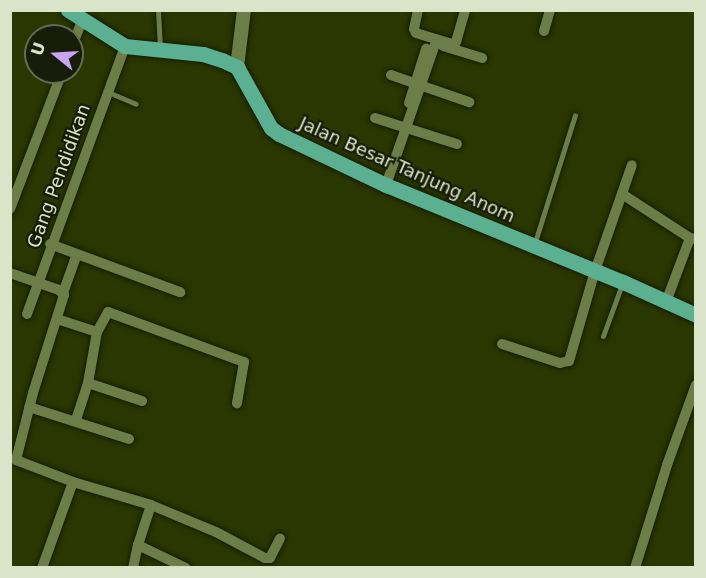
<!DOCTYPE html>
<html>
<head>
<meta charset="utf-8">
<style>
	body { margin:0 }
	#map { position:relative; width:706px; height:578px; overflow:hidden; background:#2a3700; font-family:"DejaVu Sans",sans-serif }
	div>[style] { position:absolute }
	[style*='--x'] { left:calc(var(--x)*1px); top:calc(var(--y)*1px); width:calc(var(--w)*1px); rotate:calc(var(--a)*1deg) }
	.roads { filter:drop-shadow(0 0 2px #151d03) drop-shadow(0 0 2px #151d03) }
	.service>* { height:5px; margin:-2.5px; padding:0 2.5px; transform-origin:2.5px; border-radius:2.5px; background:#6c7d48 }
	.minor>* { height:10px; margin:-5px; padding:0 5px; transform-origin:5px; border-radius:5px; background:#6c7d48 }
	.tertiary>* { height:14px; margin:-7px; padding:0 7px; transform-origin:7px; border-radius:7px; background:#6c7d48 }
	.primary>* { height:15px; margin:-7.5px; padding:0 7.5px; transform-origin:7.5px; border-radius:7.5px; background:#5bb091 }
	span { translate:-50% -50%; white-space:nowrap; text-align:center; line-height:1.15; -webkit-text-stroke:4.5px #161c07; paint-order:stroke }
	.street-label { font-size:18px; color:#dae4c8 }
	.frame { position:absolute; inset:0; border:12px solid #dae4c8; pointer-events:none }
	.north { position:absolute; left:24px; top:24px; width:60px; height:60px; box-sizing:border-box; background:#161c07; border:2px solid #646c54; border-radius:50%; rotate:288deg; font-size:16px; font-weight:700; line-height:24px; text-align:center; color:#dae4c8 }
	.north::after { content:''; display:block; margin:auto; width:21px; height:27px; background:#c6a6f0; clip-path:polygon(50% 0,100% 100%,50% 72%,0 100%) }
</style>
</head>
<body>
<div id="map">
	<div class="roads">
		<div class="service">
			<i style="--x:158;--y:10;--w:38;--a:87"></i>
			<i style="--x:108;--y:92;--w:30;--a:23"></i>
			<i style="--x:534;--y:245;--w:136;--a:-72.5"></i>
			<i style="--x:603;--y:336;--w:55;--a:-69.9"></i>
		</div>
		<div class="minor">
			<i style="--x:418;--y:10;--w:19;--a:102"></i>
			<i style="--x:414;--y:29;--w:4;--a:63"></i>
			<i style="--x:416;--y:33;--w:38;--a:17"></i>
			<i style="--x:452;--y:44;--w:4;--a:-27"></i>
			<i style="--x:456;--y:42;--w:33;--a:-74"></i>
			<i style="--x:544;--y:31;--w:22;--a:-74"></i>
			<i style="--x:72;--y:46;--w:27;--a:-68"></i>
			<i style="--x:443;--y:46;--w:41;--a:17.1"></i>
			<i style="--x:391;--y:75;--w:83;--a:19.1"></i>
			<i style="--x:409;--y:103;--w:57;--a:-72.5"></i>
			<i style="--x:375;--y:118;--w:86;--a:17.6"></i>
			<i style="--x:386;--y:185;--w:149;--a:-70.8"></i>
			<i style="--x:622;--y:194;--w:81;--a:32.9"></i>
			<i style="--x:690;--y:238;--w:6;--a:9"></i>
			<i style="--x:10;--y:209;--w:147;--a:-69.2"></i>
			<i style="--x:50;--y:244;--w:139;--a:20.3"></i>
			<i style="--x:10;--y:273;--w:52;--a:19.1"></i>
			<i style="--x:59;--y:290;--w:7;--a:45"></i>
			<i style="--x:64;--y:295;--w:103;--a:107.6"></i>
			<i style="--x:33;--y:393;--w:69;--a:104.2"></i>
			<i style="--x:16;--y:460;--w:61;--a:21.1"></i>
			<i style="--x:73;--y:482;--w:81;--a:16.4"></i>
			<i style="--x:151;--y:505;--w:70;--a:22.6"></i>
			<i style="--x:216;--y:532;--w:55;--a:28"></i>
			<i style="--x:265;--y:558;--w:5;--a:0"></i>
			<i style="--x:270;--y:558;--w:22;--a:-63"></i>
			<i style="--x:63;--y:293;--w:41;--a:-70.3"></i>
			<i style="--x:666;--y:302;--w:68;--a:-69.4"></i>
			<i style="--x:27;--y:314;--w:285;--a:-69.9"></i>
			<i style="--x:57;--y:319;--w:42;--a:18"></i>
			<i style="--x:97;--y:332;--w:52;--a:100"></i>
			<i style="--x:88;--y:383;--w:40;--a:108"></i>
			<i style="--x:97;--y:332;--w:23;--a:-61"></i>
			<i style="--x:108;--y:312;--w:145;--a:20.2"></i>
			<i style="--x:244;--y:362;--w:42;--a:99.7"></i>
			<i style="--x:502;--y:344;--w:61;--a:18.1"></i>
			<i style="--x:560;--y:363;--w:9;--a:-13"></i>
			<i style="--x:569;--y:361;--w:94;--a:-73.9"></i>
			<i style="--x:595;--y:271;--w:112;--a:-70.8"></i>
			<i style="--x:88;--y:383;--w:57;--a:18.4"></i>
			<i style="--x:29;--y:407;--w:105;--a:17.7"></i>
			<i style="--x:138;--y:545;--w:42;--a:-72"></i>
			<i style="--x:42;--y:568;--w:91;--a:-70.2"></i>
			<i style="--x:133;--y:568;--w:24;--a:-78"></i>
			<i style="--x:138;--y:545;--w:53;--a:25.6"></i>
			<i style="--x:635;--y:568;--w:108;--a:-72.7"></i>
			<i style="--x:667;--y:465;--w:85;--a:-70.1"></i>
		</div>
		<div class="tertiary">
			<i style="--x:237;--y:67;--w:57;--a:-83"></i>
		</div>
		<div class="primary">
			<i style="--x:68;--y:10;--w:67;--a:32.3"></i>
			<i style="--x:125;--y:46;--w:78;--a:5.9"></i>
			<i style="--x:203;--y:54;--w:20;--a:18"></i>
			<i style="--x:222;--y:60;--w:17;--a:25"></i>
			<i style="--x:237;--y:67;--w:70;--a:60.9"></i>
			<i style="--x:271;--y:128;--w:10;--a:37"></i>
			<i style="--x:279;--y:134;--w:119;--a:25.5"></i>
			<i style="--x:386;--y:185;--w:256;--a:22.3"></i>
			<i style="--x:623;--y:282;--w:80;--a:24.3"></i>
		</div>
	</div>
	<div class="street-label">
		<span style="left:407px;top:170px;rotate:24deg">Jalan Besar Tanjung Anom</span>
		<span style="left:59px;top:176px;rotate:-70deg">Gang Pendidikan</span>
	</div>
	<div class="frame"></div>
	<div class="north">U</div>
</div>
</body>
</html>
